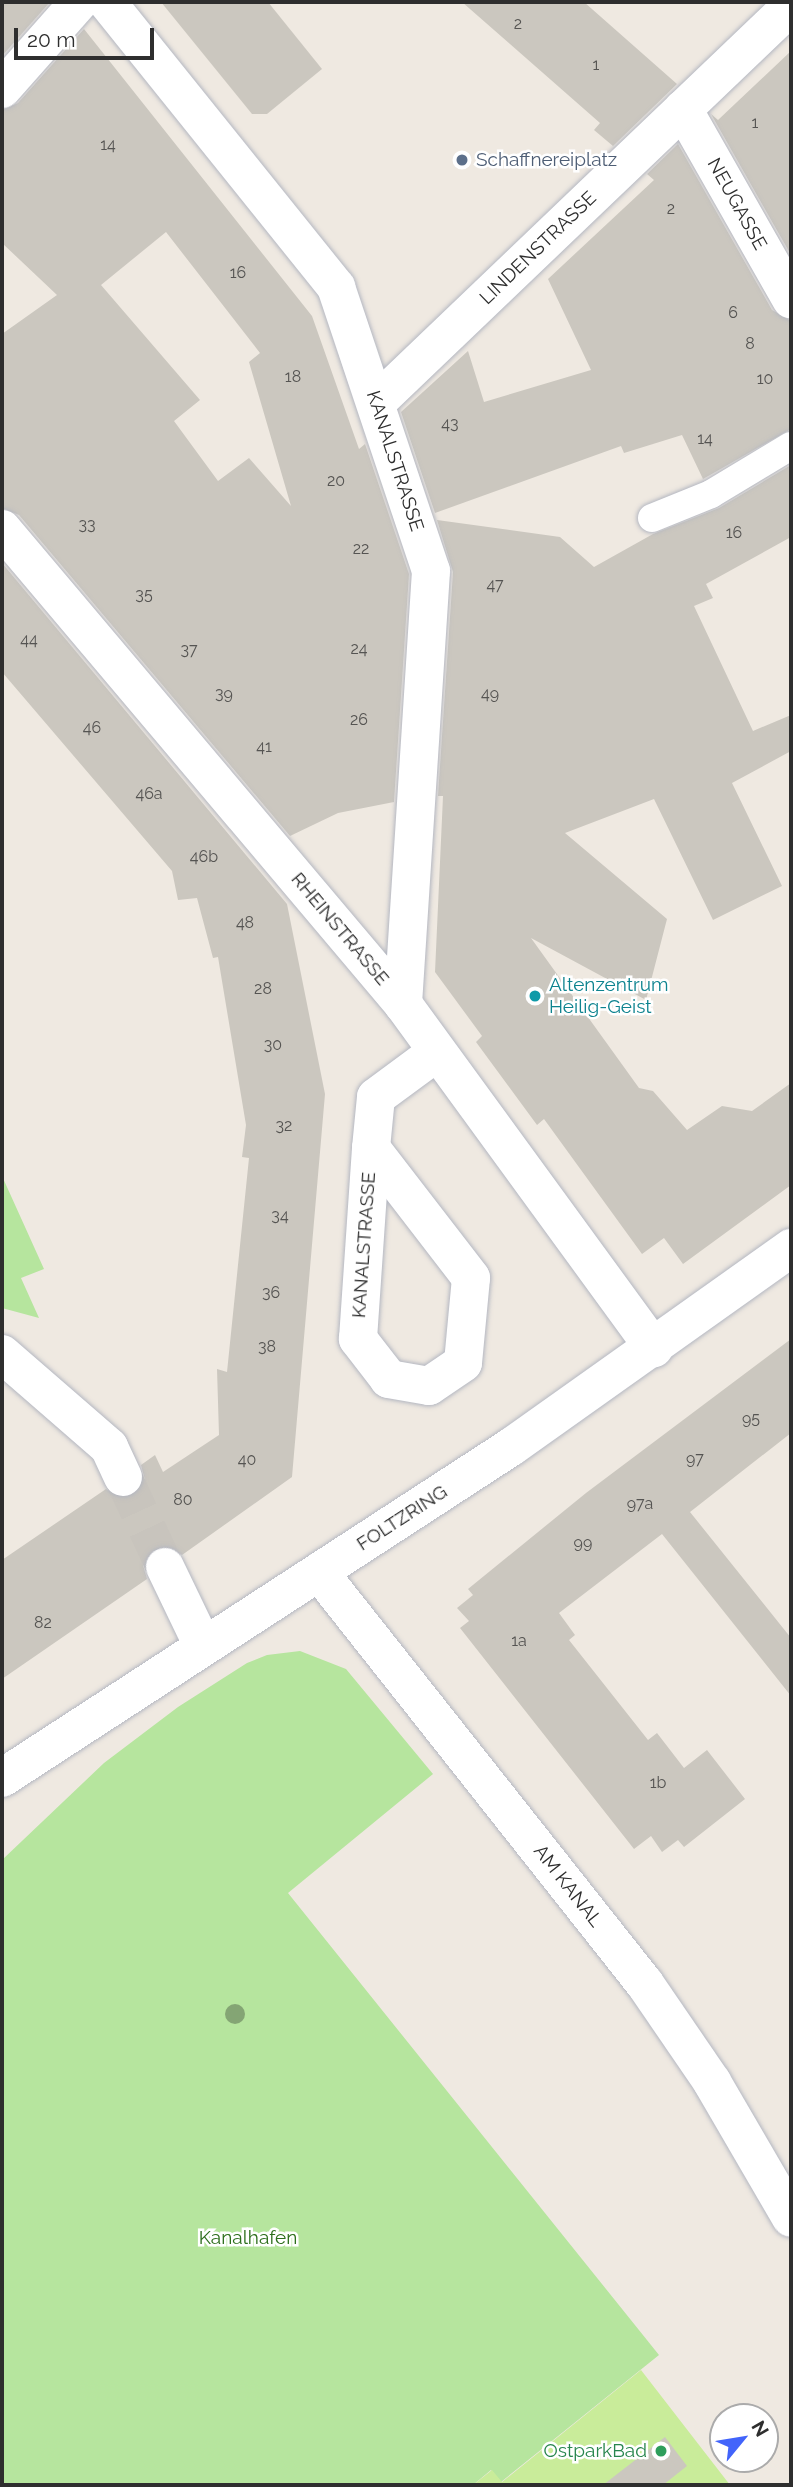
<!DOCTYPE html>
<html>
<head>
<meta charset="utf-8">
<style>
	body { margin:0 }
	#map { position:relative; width:793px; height:2487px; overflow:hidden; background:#efe9e1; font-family:Raleway,sans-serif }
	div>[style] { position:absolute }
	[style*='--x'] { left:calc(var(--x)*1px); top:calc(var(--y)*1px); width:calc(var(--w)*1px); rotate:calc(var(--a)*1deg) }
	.green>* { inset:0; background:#b6e59e }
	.pitch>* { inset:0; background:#c9ec9a }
	.building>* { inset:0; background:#cbc7bf }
	.minor-tunnel>* { height:38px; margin-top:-19px; transform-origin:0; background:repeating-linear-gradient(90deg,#c8c4bd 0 38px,transparent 0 57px) }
	.roads { filter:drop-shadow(0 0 2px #b4b7c1) drop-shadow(0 0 2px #b4b7c1) }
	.service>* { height:28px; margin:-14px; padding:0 14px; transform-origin:14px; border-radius:14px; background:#fff }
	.minor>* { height:38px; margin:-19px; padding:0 19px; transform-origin:19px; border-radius:19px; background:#fff }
	.tertiary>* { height:38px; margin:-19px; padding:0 19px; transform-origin:19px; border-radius:19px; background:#fff }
	.trees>* { width:20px; height:20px; margin:-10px; border-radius:50%; background:#84a574 }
	.dots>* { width:19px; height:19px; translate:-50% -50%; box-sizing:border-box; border:4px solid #fff; border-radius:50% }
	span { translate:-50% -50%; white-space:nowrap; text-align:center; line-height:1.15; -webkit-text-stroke:5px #fff; paint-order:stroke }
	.number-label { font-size:16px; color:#555452 }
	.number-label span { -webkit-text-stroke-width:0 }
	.service-label { font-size:19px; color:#4e5e75 }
	.left { translate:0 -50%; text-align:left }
	.street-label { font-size:19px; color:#2e2e2e }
	.culture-label { font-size:19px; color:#0d838f }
	.park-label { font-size:19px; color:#2c6e1b }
	.leisure-label { font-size:19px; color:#27864d }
	.right { translate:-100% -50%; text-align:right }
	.frame { position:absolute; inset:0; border:4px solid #2e2e2e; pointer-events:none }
	.north { position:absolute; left:709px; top:2403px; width:70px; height:70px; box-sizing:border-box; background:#fff; border:2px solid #ababab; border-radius:50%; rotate:60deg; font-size:19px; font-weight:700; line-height:28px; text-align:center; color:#2e2e2e }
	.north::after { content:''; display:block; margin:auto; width:24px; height:32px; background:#4264fb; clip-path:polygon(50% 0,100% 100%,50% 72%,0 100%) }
	.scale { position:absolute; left:14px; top:28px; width:140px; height:32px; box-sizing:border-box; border:4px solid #2e2e2e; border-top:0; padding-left:9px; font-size:21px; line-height:24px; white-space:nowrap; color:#2e2e2e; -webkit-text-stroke:5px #fff; paint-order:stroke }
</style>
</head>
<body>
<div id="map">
	<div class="green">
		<i style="clip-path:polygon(2px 1176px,44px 1269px,21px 1278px,39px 1318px,2px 1308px)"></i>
		<i style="clip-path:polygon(300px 1651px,346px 1669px,433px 1774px,288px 1893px,659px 2355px,501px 2482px,491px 2470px,473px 2485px,2px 2485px,2px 1860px,104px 1763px,178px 1707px,247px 1663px,267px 1655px)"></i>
	</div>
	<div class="pitch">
		<i style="clip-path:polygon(641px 2370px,730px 2485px,473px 2485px,492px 2470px,502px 2482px)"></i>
	</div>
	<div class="building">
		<i style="clip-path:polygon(2px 2px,50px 2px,2px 56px)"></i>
		<i style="clip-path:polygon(161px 2px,268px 2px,322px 69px,267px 114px,252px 114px)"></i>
		<i style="clip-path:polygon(462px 2px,584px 2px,677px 84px,613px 146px,594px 130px,600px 123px)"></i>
		<i style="clip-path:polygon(evenodd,84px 29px,312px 316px,359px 449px,365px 444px,409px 574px,394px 802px,338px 813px,290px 836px,19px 515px,2px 508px,2px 334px,57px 295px,2px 243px,2px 110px,18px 103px,84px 29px,166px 232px,260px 353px,249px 362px,291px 506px,249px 458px,218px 481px,174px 421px,200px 400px,101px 285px,166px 232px)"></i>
		<i style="clip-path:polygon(791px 51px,791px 255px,711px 114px,718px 120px)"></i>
		<i style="clip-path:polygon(678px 144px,772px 310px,791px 321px,791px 429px,703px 479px,682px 435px,624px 453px,621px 446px,435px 513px,401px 412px,468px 351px,484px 402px,591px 370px,548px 279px,654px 180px,647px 174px)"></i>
		<i style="clip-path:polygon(791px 465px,791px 537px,706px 584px,713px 598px,694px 606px,753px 731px,791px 715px,791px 751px,732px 783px,782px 886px,713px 920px,654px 799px,565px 833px,667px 919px,646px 1000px,531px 938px,639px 1088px,653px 1091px,687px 1130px,722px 1106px,752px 1111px,791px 1083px,791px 1185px,683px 1264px,664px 1238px,642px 1254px,544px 1119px,537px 1125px,476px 1042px,482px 1036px,435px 972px,443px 796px,438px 796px,453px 572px,437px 520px,560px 537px,594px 567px,653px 534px,719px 508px)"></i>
		<i style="clip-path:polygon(2px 563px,287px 904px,325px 1094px,292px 1477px,182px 1555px,167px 1545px,155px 1548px,143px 1565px,147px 1579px,2px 1679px,2px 1560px,106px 1489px,120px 1499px,133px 1496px,145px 1480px,141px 1465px,155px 1455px,163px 1472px,219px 1435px,217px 1369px,227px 1372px,249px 1158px,242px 1157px,246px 1125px,218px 957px,213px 958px,197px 898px,178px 900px,172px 871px,2px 672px)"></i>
		<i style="clip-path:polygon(791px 1339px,791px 1433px,690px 1512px,791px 1638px,791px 1696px,662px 1534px,559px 1613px,575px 1635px,569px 1640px,648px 1740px,657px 1733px,684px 1768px,707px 1750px,745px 1799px,684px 1847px,678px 1840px,662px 1852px,651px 1836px,634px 1849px,460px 1628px,469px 1621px,457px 1608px,473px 1595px,468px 1589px,586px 1493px)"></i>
		<i style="clip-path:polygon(665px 2437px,687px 2466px,663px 2485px,603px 2485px)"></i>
	</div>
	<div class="minor-tunnel">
		<i style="--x:123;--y:1477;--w:99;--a:65"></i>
	</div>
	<div class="roads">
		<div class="service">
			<i style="--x:652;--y:518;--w:64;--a:-22.1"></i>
			<i style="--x:711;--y:494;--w:93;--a:-31"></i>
		</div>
		<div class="minor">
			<i style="--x:107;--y:2;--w:366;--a:51.2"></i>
			<i style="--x:336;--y:287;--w:299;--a:71.5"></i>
			<i style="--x:431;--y:571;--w:434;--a:93.7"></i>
			<i style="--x:2;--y:89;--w:116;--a:-48.5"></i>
			<i style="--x:683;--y:109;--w:219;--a:60.4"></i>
			<i style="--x:377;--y:402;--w:573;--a:-43.73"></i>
			<i style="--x:2;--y:529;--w:622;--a:49.83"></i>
			<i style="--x:403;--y:1004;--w:426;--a:53.9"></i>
			<i style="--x:371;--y:1148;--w:164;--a:52.4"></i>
			<i style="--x:471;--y:1278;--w:85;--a:95.4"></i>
			<i style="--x:463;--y:1363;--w:41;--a:145.9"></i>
			<i style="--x:429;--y:1386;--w:41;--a:-170.1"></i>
			<i style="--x:389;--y:1379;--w:51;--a:-127.8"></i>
			<i style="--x:358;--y:1339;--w:191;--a:-86.1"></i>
			<i style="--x:371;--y:1148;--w:51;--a:-84.4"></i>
			<i style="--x:376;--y:1097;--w:76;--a:-36.4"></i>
			<i style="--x:2;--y:1354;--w:142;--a:41"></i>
			<i style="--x:109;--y:1447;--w:33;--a:65"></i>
			<i style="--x:165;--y:1567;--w:85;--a:64.3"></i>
			<i style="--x:319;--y:1572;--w:525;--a:51.65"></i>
			<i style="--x:645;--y:1984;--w:119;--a:55.6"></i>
			<i style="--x:712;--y:2082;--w:157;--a:59.8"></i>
		</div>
		<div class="tertiary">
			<i style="--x:2;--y:1778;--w:607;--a:-33.04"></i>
			<i style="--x:511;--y:1447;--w:344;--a:-35.4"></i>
		</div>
	</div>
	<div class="trees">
		<i style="left:235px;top:2014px"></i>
	</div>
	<div class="dots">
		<i style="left:462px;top:160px;background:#5c6f8a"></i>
		<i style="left:535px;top:996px;background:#0f9aa8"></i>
		<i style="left:661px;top:2451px;background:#2e9e5b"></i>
	</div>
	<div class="number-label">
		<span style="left:518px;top:24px">2</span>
		<span style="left:596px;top:65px">1</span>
		<span style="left:755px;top:123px">1</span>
		<span style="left:108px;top:145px">14</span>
		<span style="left:671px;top:209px">2</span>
		<span style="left:238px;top:273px">16</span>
		<span style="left:733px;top:313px">6</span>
		<span style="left:750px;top:344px">8</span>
		<span style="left:293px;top:377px">18</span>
		<span style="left:765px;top:379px">10</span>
		<span style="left:450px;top:424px">43</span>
		<span style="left:705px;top:439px">14</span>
		<span style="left:336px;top:481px">20</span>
		<span style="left:87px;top:525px">33</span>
		<span style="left:734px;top:533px">16</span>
		<span style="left:361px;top:549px">22</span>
		<span style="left:495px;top:585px">47</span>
		<span style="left:144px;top:595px">35</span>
		<span style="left:29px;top:640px">44</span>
		<span style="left:359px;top:649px">24</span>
		<span style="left:189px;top:650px">37</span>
		<span style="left:224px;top:694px">39</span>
		<span style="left:490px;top:694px">49</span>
		<span style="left:359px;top:720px">26</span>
		<span style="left:92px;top:728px">46</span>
		<span style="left:264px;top:747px">41</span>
		<span style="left:149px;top:794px">46a</span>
		<span style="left:204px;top:857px">46b</span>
		<span style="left:245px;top:923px">48</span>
		<span style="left:263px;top:989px">28</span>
		<span style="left:273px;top:1045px">30</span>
		<span style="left:284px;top:1126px">32</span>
		<span style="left:280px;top:1216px">34</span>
		<span style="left:271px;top:1293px">36</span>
		<span style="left:267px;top:1347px">38</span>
		<span style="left:751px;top:1419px">95</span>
		<span style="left:695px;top:1459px">97</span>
		<span style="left:247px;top:1460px">40</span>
		<span style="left:183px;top:1500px">80</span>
		<span style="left:640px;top:1504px">97a</span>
		<span style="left:583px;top:1543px">99</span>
		<span style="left:43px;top:1623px">82</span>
		<span style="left:519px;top:1641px">1a</span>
		<span style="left:658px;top:1783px">1b</span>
	</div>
	<div class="service-label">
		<span class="left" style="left:476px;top:160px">Schaffnereiplatz</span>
	</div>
	<div class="street-label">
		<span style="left:737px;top:204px;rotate:61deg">NEUGASSE</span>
		<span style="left:538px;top:248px;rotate:-44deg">LINDENSTRASSE</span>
		<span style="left:395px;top:461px;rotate:72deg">KANALSTRASSE</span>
		<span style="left:340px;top:929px;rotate:50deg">RHEINSTRASSE</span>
		<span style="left:364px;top:1245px;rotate:-86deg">KANALSTRASSE</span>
		<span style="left:402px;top:1518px;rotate:-33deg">FOLTZRING</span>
		<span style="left:568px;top:1886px;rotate:52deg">AM KANAL</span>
	</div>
	<div class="culture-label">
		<span class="left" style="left:549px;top:996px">Altenzentrum<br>Heilig-Geist</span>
	</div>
	<div class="park-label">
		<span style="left:248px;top:2238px">Kanalhafen</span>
	</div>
	<div class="leisure-label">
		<span class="right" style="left:647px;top:2451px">OstparkBad</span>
	</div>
	<div class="frame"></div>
	<div class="north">N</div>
	<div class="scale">20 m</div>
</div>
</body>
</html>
